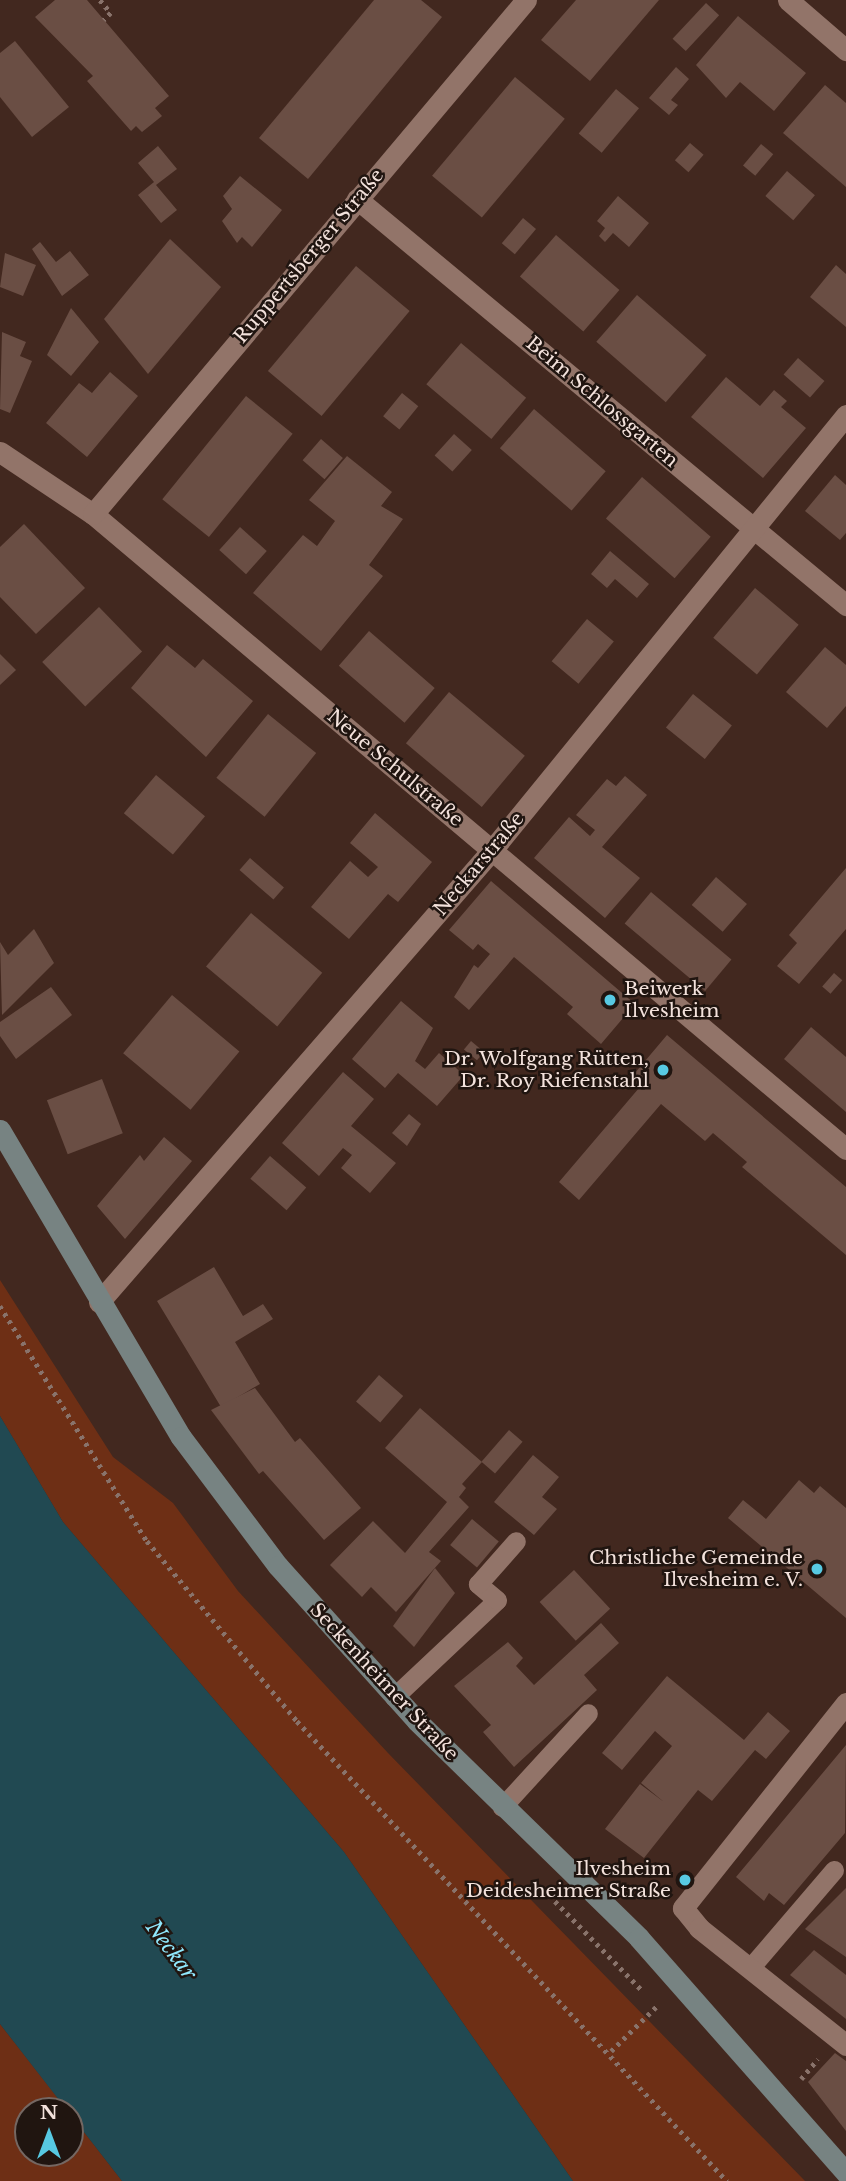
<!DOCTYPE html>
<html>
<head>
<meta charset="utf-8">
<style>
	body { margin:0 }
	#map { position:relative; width:846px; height:2181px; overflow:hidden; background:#42281f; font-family:"Libre Baskerville",serif }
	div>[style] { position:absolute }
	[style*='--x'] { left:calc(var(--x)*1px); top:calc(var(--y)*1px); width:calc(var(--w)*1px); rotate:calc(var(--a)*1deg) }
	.green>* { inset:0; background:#6e2f15 }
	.water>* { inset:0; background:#214952 }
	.building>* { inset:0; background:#6a4e44; transform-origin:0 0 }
	.path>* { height:4.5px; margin-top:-2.25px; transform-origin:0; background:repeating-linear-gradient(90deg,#89736b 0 3.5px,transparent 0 8.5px) }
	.service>* { height:19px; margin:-9.5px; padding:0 9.5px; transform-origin:9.5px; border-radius:9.5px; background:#927469 }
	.minor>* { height:21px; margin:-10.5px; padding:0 10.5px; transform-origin:10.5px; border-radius:10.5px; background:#927469 }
	.secondary>* { height:21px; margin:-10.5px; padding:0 10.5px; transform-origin:10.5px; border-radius:10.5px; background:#778382 }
	.dots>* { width:19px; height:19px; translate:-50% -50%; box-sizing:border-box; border:4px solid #201510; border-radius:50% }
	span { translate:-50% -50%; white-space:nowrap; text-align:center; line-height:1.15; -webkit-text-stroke:5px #201510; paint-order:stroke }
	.street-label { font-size:19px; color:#f3e2dc }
	.poi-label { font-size:19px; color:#f3e2dc }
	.left { translate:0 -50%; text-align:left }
	.right { translate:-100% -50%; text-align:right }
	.water-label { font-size:21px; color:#90e8fd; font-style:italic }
	.north { position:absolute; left:14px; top:2097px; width:70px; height:70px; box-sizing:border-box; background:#201510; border:2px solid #746762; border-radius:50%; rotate:0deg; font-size:19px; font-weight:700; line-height:28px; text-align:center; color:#f3e2dc }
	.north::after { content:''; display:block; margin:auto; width:24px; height:32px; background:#57c9e2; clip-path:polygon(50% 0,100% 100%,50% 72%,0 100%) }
</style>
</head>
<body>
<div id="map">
	<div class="green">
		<i style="clip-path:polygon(0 1280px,113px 1457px,173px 1503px,238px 1591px,388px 1753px,805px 2181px,573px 2181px,344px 1852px,63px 1522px,0 1416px)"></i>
		<i style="clip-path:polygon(0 2024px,68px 2111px,28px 2111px,28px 2153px,70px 2153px,70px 2114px,122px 2181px,0 2181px)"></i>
	</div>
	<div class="water">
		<i style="clip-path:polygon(0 1416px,63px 1522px,344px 1852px,573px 2181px,122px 2181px,0 2024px)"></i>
	</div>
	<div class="building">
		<i style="clip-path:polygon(55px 0,87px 0,169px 96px,155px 108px,162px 116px,142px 132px,136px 126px,131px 131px,87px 81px,93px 76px,35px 17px)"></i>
		<i style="clip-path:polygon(374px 0,421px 0,442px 17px,308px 179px,259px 138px)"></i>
		<i style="clip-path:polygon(576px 0,659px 0,590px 81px,541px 40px)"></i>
		<i style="left:706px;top:3px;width:18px;height:49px;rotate:43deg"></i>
		<i style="clip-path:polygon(738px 16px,806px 73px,774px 111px,740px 82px,726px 98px,696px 65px)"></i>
		<i style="clip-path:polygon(15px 41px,69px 107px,32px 137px,0 97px,0 53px)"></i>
		<i style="clip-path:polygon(676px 67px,689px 79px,671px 100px,678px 105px,669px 115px,649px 98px)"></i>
		<i style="left:515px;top:77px;width:65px;height:129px;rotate:40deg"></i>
		<i style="clip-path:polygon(825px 85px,846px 103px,846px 187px,783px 133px)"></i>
		<i style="left:616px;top:89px;width:30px;height:58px;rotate:40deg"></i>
		<i style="left:690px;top:143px;width:18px;height:23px;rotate:41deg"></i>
		<i style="left:761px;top:144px;width:16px;height:28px;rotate:40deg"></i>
		<i style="clip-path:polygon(158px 146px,177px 169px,156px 185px,177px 210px,161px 223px,138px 195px,154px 182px,138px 163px)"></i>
		<i style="left:787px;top:171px;width:37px;height:33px;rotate:41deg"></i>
		<i style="clip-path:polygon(240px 176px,282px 210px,252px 247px,242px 237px,237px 243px,222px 221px,232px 209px,223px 196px)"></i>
		<i style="clip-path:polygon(618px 196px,649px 223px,629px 247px,613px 233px,605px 242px,599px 236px,605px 228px,597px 221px)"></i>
		<i style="left:523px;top:218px;width:17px;height:33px;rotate:40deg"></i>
		<i style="left:556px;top:235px;width:84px;height:55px;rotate:41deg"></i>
		<i style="clip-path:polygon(170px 239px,221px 287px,148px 374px,104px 319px)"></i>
		<i style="clip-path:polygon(40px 242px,56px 262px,70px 251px,89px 275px,62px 296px,32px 249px)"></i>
		<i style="clip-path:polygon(5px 253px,36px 265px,23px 296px,0 287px)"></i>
		<i style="clip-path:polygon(836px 265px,846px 274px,846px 327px,810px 297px)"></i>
		<i style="left:356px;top:266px;width:70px;height:137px;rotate:40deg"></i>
		<i style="left:637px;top:295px;width:92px;height:62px;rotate:41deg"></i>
		<i style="clip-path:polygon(71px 308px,99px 342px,71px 376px,47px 355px)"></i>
		<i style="clip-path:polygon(2px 332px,26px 342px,20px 356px,32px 361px,10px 413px,0 409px)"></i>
		<i style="left:461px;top:343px;width:85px;height:54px;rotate:40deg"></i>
		<i style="left:798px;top:358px;width:35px;height:22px;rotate:41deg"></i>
		<i style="clip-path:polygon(110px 372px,138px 396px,87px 457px,46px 423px,79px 383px,92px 393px)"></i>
		<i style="clip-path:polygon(726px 377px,760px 406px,774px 390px,787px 401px,781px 407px,806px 428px,763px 478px,691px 417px)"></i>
		<i style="left:402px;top:393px;width:21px;height:30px;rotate:39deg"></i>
		<i style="left:246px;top:396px;width:60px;height:133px;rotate:39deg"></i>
		<i style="left:534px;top:409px;width:95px;height:52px;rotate:41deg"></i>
		<i style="left:454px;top:434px;width:24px;height:29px;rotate:42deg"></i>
		<i style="left:321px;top:439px;width:29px;height:28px;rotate:41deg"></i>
		<i style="clip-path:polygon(347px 456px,392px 492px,381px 506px,403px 519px,369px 565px,383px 576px,321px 651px,253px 593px,303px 535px,317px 546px,335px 521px,309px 500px)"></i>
		<i style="clip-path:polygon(835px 475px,846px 485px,846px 533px,840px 540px,805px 511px)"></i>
		<i style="left:642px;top:477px;width:91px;height:55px;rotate:41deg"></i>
		<i style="clip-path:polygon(24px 524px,85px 588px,36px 634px,0 597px,0 547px)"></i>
		<i style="left:240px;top:527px;width:36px;height:31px;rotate:42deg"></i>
		<i style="clip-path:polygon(610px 551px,649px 584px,637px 598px,615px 579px,607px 588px,591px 574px)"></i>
		<i style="left:755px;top:588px;width:57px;height:65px;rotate:40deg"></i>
		<i style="left:99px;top:607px;width:62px;height:79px;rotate:46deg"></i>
		<i style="left:587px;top:619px;width:35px;height:55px;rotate:40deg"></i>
		<i style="left:369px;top:631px;width:87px;height:46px;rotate:41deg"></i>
		<i style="clip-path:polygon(167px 645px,195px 668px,203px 659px,253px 701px,206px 757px,131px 688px)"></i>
		<i style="clip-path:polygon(825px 647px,846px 665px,846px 706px,827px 728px,786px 692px)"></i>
		<i style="clip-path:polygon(0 654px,16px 670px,0 685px)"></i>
		<i style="left:449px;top:692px;width:99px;height:67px;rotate:40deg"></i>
		<i style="left:693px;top:694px;width:50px;height:43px;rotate:39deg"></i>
		<i style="left:268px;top:714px;width:62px;height:82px;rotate:39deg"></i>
		<i style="left:156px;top:775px;width:64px;height:50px;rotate:40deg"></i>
		<i style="clip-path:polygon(625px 776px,647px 795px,602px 847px,640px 878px,605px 918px,534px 858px,569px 817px,590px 836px,595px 830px,576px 815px,607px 779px,616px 786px)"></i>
		<i style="clip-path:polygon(375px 813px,432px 862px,398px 902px,388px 894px,349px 939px,311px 907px,350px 861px,368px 877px,378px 867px,350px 843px)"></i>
		<i style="left:250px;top:858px;width:45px;height:16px;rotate:41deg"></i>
		<i style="clip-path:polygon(846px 868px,846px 929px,799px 984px,777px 966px,797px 943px,789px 935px)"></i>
		<i style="left:716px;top:877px;width:41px;height:37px;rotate:41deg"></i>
		<i style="clip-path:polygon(491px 881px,635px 1004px,601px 1044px,567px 1014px,573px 1007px,514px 957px,469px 1010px,454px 997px,474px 965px,478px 968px,490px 954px,478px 944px,473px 950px,449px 930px)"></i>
		<i style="left:651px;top:892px;width:105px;height:41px;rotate:40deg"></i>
		<i style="left:251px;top:913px;width:93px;height:70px;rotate:40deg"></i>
		<i style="clip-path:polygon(34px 929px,54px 963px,2px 1015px,0 942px,8px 955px)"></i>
		<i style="left:834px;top:973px;width:11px;height:18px;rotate:41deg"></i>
		<i style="clip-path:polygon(51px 987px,72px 1015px,16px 1059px,0 1036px,0 1022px)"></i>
		<i style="left:172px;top:995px;width:88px;height:76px;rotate:40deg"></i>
		<i style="clip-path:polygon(401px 1001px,433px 1028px,415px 1061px,425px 1069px,439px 1053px,464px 1075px,437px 1106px,398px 1073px,385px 1088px,352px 1059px)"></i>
		<i style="clip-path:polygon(811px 1027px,846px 1057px,846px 1112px,784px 1059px)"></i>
		<i style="clip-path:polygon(667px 1035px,846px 1187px,846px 1255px,742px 1167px,747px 1162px,713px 1133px,705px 1141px,661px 1104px,579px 1200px,559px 1182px,639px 1088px,629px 1080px)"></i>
		<i style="left:471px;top:1041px;width:17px;height:11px;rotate:40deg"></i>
		<i style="clip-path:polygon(343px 1072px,374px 1099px,351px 1126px,396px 1163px,370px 1193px,341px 1168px,352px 1155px,343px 1148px,319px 1176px,282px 1143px)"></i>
		<i style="left:102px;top:1079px;width:58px;height:59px;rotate:69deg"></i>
		<i style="clip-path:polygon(409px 1114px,421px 1124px,407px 1146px,392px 1133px)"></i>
		<i style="clip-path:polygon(164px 1137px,192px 1161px,125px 1239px,97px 1206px,140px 1155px,144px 1161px)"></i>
		<i style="left:270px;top:1156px;width:48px;height:30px;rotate:41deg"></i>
		<i style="clip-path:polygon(214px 1267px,243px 1316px,263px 1304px,273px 1319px,235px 1342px,260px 1384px,221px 1407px,157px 1301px)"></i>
		<i style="left:379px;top:1375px;width:32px;height:35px;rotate:41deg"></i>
		<i style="clip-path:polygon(255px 1388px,295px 1442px,300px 1438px,361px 1508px,324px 1540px,263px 1471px,259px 1474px,211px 1410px)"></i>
		<i style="clip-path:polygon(420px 1408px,482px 1462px,462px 1484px,466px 1488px,459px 1497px,469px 1507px,429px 1552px,441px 1561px,396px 1612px,371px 1587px,362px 1597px,330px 1565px,373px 1521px,405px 1553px,447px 1502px,385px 1448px)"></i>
		<i style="left:509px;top:1430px;width:18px;height:42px;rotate:41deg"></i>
		<i style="clip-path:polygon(533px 1455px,559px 1477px,542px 1497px,557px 1509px,534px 1535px,494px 1502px)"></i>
		<i style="clip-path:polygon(799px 1480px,814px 1493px,820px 1486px,846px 1508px,846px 1618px,728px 1518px,743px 1500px,766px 1519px)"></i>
		<i style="left:472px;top:1519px;width:35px;height:34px;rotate:40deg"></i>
		<i style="clip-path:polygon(435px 1568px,455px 1593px,414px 1647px,393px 1626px)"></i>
		<i style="left:574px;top:1570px;width:53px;height:47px;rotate:47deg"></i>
		<i style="clip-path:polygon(601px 1623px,619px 1643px,584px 1675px,597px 1690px,514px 1767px,483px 1732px,491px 1725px,454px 1686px,508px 1642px,523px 1658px,516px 1666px,534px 1685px)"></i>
		<i style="clip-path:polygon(667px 1676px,744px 1740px,768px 1712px,790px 1731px,766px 1759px,755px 1750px,712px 1801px,698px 1790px,644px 1858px,605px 1829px,640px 1784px,664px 1802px,641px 1783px,672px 1746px,655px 1731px,622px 1770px,602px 1753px)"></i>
		<i style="clip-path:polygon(846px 1745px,845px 1833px,784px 1905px,769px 1893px,764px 1901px,736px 1877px)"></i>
		<i style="clip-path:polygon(846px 1888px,846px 1957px,805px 1929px)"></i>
		<i style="clip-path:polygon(814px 1950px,846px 1975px,846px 2019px,790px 1975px)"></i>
		<i style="clip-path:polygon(835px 2053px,846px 2061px,846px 2131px,808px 2082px)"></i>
	</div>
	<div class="path">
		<i style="--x:100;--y:0;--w:17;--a:50"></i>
		<i style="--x:111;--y:13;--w:10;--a:135"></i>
		<i style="--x:0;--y:1306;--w:277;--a:58"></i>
		<i style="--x:147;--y:1541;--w:234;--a:50.2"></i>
		<i style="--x:297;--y:1721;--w:630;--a:46.93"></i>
		<i style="--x:555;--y:1901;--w:124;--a:45.7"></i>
		<i style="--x:611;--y:2051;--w:66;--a:-44.4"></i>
		<i style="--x:801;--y:2079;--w:26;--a:-50"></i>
	</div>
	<div class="service">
		<i style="--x:394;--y:1697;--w:141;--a:-43.3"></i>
		<i style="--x:497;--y:1600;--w:25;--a:-140"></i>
		<i style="--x:478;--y:1584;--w:57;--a:-48.5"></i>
		<i style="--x:502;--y:1807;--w:127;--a:-47.5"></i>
		<i style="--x:750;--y:1968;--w:129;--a:-49.4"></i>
	</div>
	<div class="minor">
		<i style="--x:788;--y:0;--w:77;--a:40.8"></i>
		<i style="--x:357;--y:199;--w:636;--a:39.7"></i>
		<i style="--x:0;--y:452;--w:112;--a:33.7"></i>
		<i style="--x:93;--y:514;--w:985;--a:40.14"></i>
		<i style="--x:93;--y:514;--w:672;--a:-49.89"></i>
		<i style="--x:99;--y:1302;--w:599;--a:-48.99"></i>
		<i style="--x:492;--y:850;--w:561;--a:-50.86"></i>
		<i style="--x:846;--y:1703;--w:262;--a:128.5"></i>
		<i style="--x:683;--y:1908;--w:26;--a:51"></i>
		<i style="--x:699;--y:1928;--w:188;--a:38.5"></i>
	</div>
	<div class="secondary">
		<i style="--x:0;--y:1130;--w:356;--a:59.5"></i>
		<i style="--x:181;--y:1437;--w:161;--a:53.1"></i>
		<i style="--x:278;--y:1566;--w:208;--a:48.1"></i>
		<i style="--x:417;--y:1721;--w:310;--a:44.3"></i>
		<i style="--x:639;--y:1938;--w:313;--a:48.6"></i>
	</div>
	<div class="dots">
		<i style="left:610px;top:1000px;background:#57c9e2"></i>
		<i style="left:663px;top:1070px;background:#57c9e2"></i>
		<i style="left:817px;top:1569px;background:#57c9e2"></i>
		<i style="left:685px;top:1880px;background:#57c9e2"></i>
	</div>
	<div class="street-label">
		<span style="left:309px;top:256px;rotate:-50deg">Ruppertsberger Straße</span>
		<span style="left:602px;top:402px;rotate:40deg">Beim Schlossgarten</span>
		<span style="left:395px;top:768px;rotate:40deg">Neue Schulstraße</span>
		<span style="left:479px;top:864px;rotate:-50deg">Neckarstraße</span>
		<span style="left:384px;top:1682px;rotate:47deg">Seckenheimer Straße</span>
	</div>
	<div class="poi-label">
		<span class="left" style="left:624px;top:1000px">Beiwerk<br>Ilvesheim</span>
		<span class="right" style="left:649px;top:1070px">Dr. Wolfgang Rütten,<br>Dr. Roy Riefenstahl</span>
		<span class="right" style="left:803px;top:1569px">Christliche Gemeinde<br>Ilvesheim e. V.</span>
		<span class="right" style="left:671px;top:1880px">Ilvesheim<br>Deidesheimer Straße</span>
	</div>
	<div class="water-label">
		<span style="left:171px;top:1950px;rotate:53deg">Neckar</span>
	</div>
	<div class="north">N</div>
</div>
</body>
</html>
